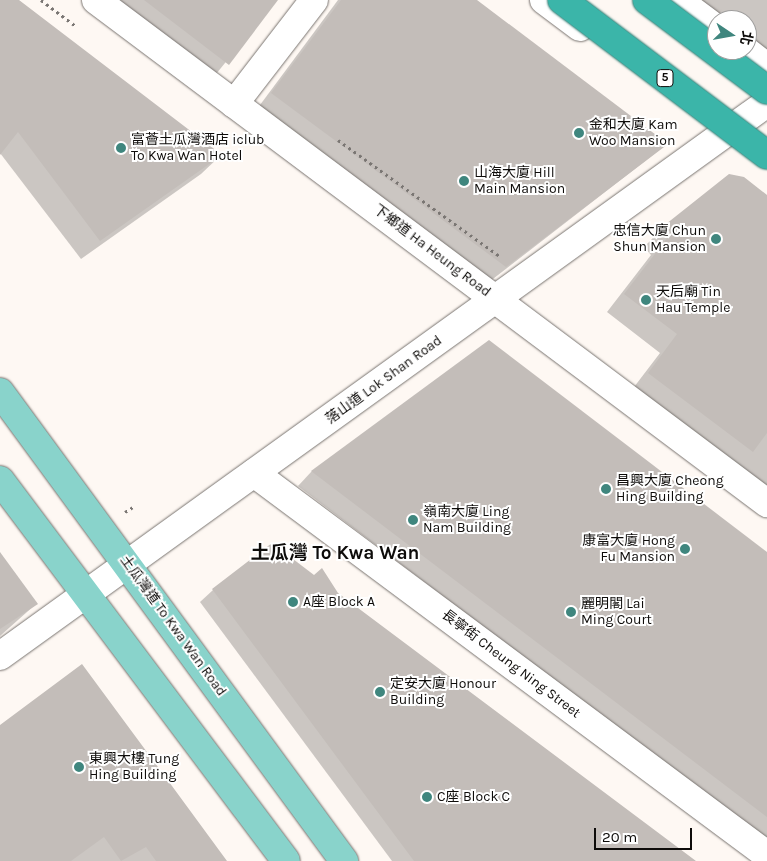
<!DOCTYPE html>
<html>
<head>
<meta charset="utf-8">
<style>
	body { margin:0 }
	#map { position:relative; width:767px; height:861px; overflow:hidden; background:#fef8f3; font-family:Karla,"Noto Sans TC",sans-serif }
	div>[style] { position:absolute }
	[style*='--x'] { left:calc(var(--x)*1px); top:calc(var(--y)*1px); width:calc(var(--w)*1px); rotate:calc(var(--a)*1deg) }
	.shadow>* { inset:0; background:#0003 }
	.building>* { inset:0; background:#c3bdb9 }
	.path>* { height:3px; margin-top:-1.5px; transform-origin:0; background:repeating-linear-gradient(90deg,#7a7673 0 2.5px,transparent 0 6.5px) }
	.roads { filter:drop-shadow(0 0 1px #797470) drop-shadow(0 0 1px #797470) }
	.minor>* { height:28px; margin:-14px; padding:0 14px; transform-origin:14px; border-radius:14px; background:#fff }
	.major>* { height:28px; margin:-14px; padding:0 14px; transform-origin:14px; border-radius:14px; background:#89d3cb }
	.bridges { filter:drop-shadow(0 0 1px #2b7a71) drop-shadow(0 0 1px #2b7a71) }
	.highway-bridge>* { height:28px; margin:-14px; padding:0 14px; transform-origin:14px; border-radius:14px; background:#3bb5a9 }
	.dots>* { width:14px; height:14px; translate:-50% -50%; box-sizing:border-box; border:2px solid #fff; border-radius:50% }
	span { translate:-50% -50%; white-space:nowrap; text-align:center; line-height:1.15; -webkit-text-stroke:4px #fff; paint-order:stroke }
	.shield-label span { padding:1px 4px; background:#fff; border:1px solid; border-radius:4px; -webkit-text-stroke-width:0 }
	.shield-label { font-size:12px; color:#0e0c0a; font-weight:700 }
	.poi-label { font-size:14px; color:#0e0c0a }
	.left { translate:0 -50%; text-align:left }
	.right { translate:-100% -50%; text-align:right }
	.street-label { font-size:14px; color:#0e0c0a }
	.district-label { font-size:19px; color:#0e0c0a; font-weight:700 }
	.north { position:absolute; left:707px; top:10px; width:50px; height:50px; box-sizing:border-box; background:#fff; border:1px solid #9f9e9d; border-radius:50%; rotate:102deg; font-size:14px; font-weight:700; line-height:20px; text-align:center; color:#0e0c0a }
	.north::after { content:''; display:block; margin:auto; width:18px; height:22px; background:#3f867e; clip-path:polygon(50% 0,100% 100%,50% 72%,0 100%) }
	.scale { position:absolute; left:594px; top:828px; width:98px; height:22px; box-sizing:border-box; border:2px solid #0e0c0a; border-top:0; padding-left:6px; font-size:15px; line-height:18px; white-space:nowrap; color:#0e0c0a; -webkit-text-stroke:4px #fff; paint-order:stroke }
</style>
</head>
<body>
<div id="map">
	<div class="shadow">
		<i style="clip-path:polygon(0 0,18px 0,220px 156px,201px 174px,81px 259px,0 153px)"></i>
		<i style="clip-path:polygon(108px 0,276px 0,212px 79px)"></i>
		<i style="clip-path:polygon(338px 0,476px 0,667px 144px,489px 282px,257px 109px)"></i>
		<i style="clip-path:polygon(692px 0,767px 0,767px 55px,747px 42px,747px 20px,718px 20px)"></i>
		<i style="clip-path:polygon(767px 197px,767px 498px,631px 391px,660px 353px,607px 312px,651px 255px,644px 247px,662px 229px)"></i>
		<i style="clip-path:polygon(312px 471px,767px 554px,767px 842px,298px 486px)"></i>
		<i style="clip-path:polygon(0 555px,36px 604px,0 636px)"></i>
		<i style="clip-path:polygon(213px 590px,337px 594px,694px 861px,392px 861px,200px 602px)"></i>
		<i style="clip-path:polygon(0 726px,225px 861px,0 861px)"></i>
	</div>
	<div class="building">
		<i style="clip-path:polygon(0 0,19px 0,222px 155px,100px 241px,18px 132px,0 155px)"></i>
		<i style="clip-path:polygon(144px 0,278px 0,229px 65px)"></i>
		<i style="clip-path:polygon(341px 0,477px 0,668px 144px,506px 267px,271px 93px)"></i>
		<i style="clip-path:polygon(729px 174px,744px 177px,767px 195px,767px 433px,753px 452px,648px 373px,677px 334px,624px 294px,668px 237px,661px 228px)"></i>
		<i style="clip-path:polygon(489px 340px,767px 552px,767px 817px,311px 471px)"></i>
		<i style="clip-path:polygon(272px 543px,314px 575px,322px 568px,338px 593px,696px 861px,414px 861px,212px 589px)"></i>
		<i style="clip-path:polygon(0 552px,38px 604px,0 629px)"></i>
		<i style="clip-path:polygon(82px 664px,172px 786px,227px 861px,156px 861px,146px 847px,121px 861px,104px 837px,71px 861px,0 861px,0 725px)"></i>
	</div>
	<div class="path">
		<i style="--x:41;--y:0;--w:45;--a:36.9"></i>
		<i style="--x:338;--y:140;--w:201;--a:35.7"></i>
		<i style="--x:125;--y:512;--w:9;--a:-32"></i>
	</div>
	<div class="roads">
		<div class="minor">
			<i style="--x:96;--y:0;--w:839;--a:36.86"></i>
			<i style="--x:544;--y:0;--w:45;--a:36.9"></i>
			<i style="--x:678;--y:0;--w:49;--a:36.6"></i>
			<i style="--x:745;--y:50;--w:28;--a:38"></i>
			<i style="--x:234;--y:104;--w:131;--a:-52.4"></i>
			<i style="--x:254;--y:473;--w:640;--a:36.67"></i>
			<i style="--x:0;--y:656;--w:946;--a:-35.79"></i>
		</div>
		<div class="major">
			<i style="--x:0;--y:392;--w:582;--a:53.74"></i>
			<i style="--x:0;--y:480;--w:476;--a:53.1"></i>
		</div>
	</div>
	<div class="bridges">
		<div class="highway-bridge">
			<i style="--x:562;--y:0;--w:257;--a:37.1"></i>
			<i style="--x:647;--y:0;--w:150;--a:36.9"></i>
		</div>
	</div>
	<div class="dots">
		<i style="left:579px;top:133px;background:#3f867e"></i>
		<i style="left:121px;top:148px;background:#3f867e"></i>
		<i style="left:464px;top:181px;background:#3f867e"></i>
		<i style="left:716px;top:239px;background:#3f867e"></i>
		<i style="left:646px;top:300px;background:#3f867e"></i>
		<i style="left:606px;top:489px;background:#3f867e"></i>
		<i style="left:413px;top:520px;background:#3f867e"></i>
		<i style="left:685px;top:549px;background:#3f867e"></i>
		<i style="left:293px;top:602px;background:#3f867e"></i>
		<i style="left:571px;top:612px;background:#3f867e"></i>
		<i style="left:380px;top:692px;background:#3f867e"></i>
		<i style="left:79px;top:767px;background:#3f867e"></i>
		<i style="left:427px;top:797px;background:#3f867e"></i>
	</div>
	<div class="shield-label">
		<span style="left:665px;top:78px">5</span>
	</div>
	<div class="poi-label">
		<span class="left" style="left:589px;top:133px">金和大廈 Kam<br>Woo Mansion</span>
		<span class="left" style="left:131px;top:148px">富薈土瓜灣酒店 iclub<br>To Kwa Wan Hotel</span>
		<span class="left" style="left:474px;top:181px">山海大廈 Hill<br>Main Mansion</span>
		<span class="right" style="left:706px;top:239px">忠信大廈 Chun<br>Shun Mansion</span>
		<span class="left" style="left:656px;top:300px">天后廟 Tin<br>Hau Temple</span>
		<span class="left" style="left:616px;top:489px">昌興大廈 Cheong<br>Hing Building</span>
		<span class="left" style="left:423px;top:520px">嶺南大廈 Ling<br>Nam Building</span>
		<span class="right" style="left:675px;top:549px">康富大廈 Hong<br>Fu Mansion</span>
		<span class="left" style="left:303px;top:602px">A座 Block A</span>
		<span class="left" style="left:581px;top:612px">麗明閣 Lai<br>Ming Court</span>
		<span class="left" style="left:390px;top:692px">定安大廈 Honour<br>Building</span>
		<span class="left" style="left:89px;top:767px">東興大樓 Tung<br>Hing Building</span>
		<span class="left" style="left:437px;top:797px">C座 Block C</span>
	</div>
	<div class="street-label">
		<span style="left:432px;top:251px;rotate:37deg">下鄉道 Ha Heung Road</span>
		<span style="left:384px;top:380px;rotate:-36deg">落山道 Lok Shan Road</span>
		<span style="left:173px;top:626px;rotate:54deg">土瓜灣道 To Kwa Wan Road</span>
		<span style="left:511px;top:664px;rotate:37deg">長寧街 Cheung Ning Street</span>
	</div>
	<div class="district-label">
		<span style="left:335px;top:554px">土瓜灣 To Kwa Wan</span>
	</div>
	<div class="north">北</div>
	<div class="scale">20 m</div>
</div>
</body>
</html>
